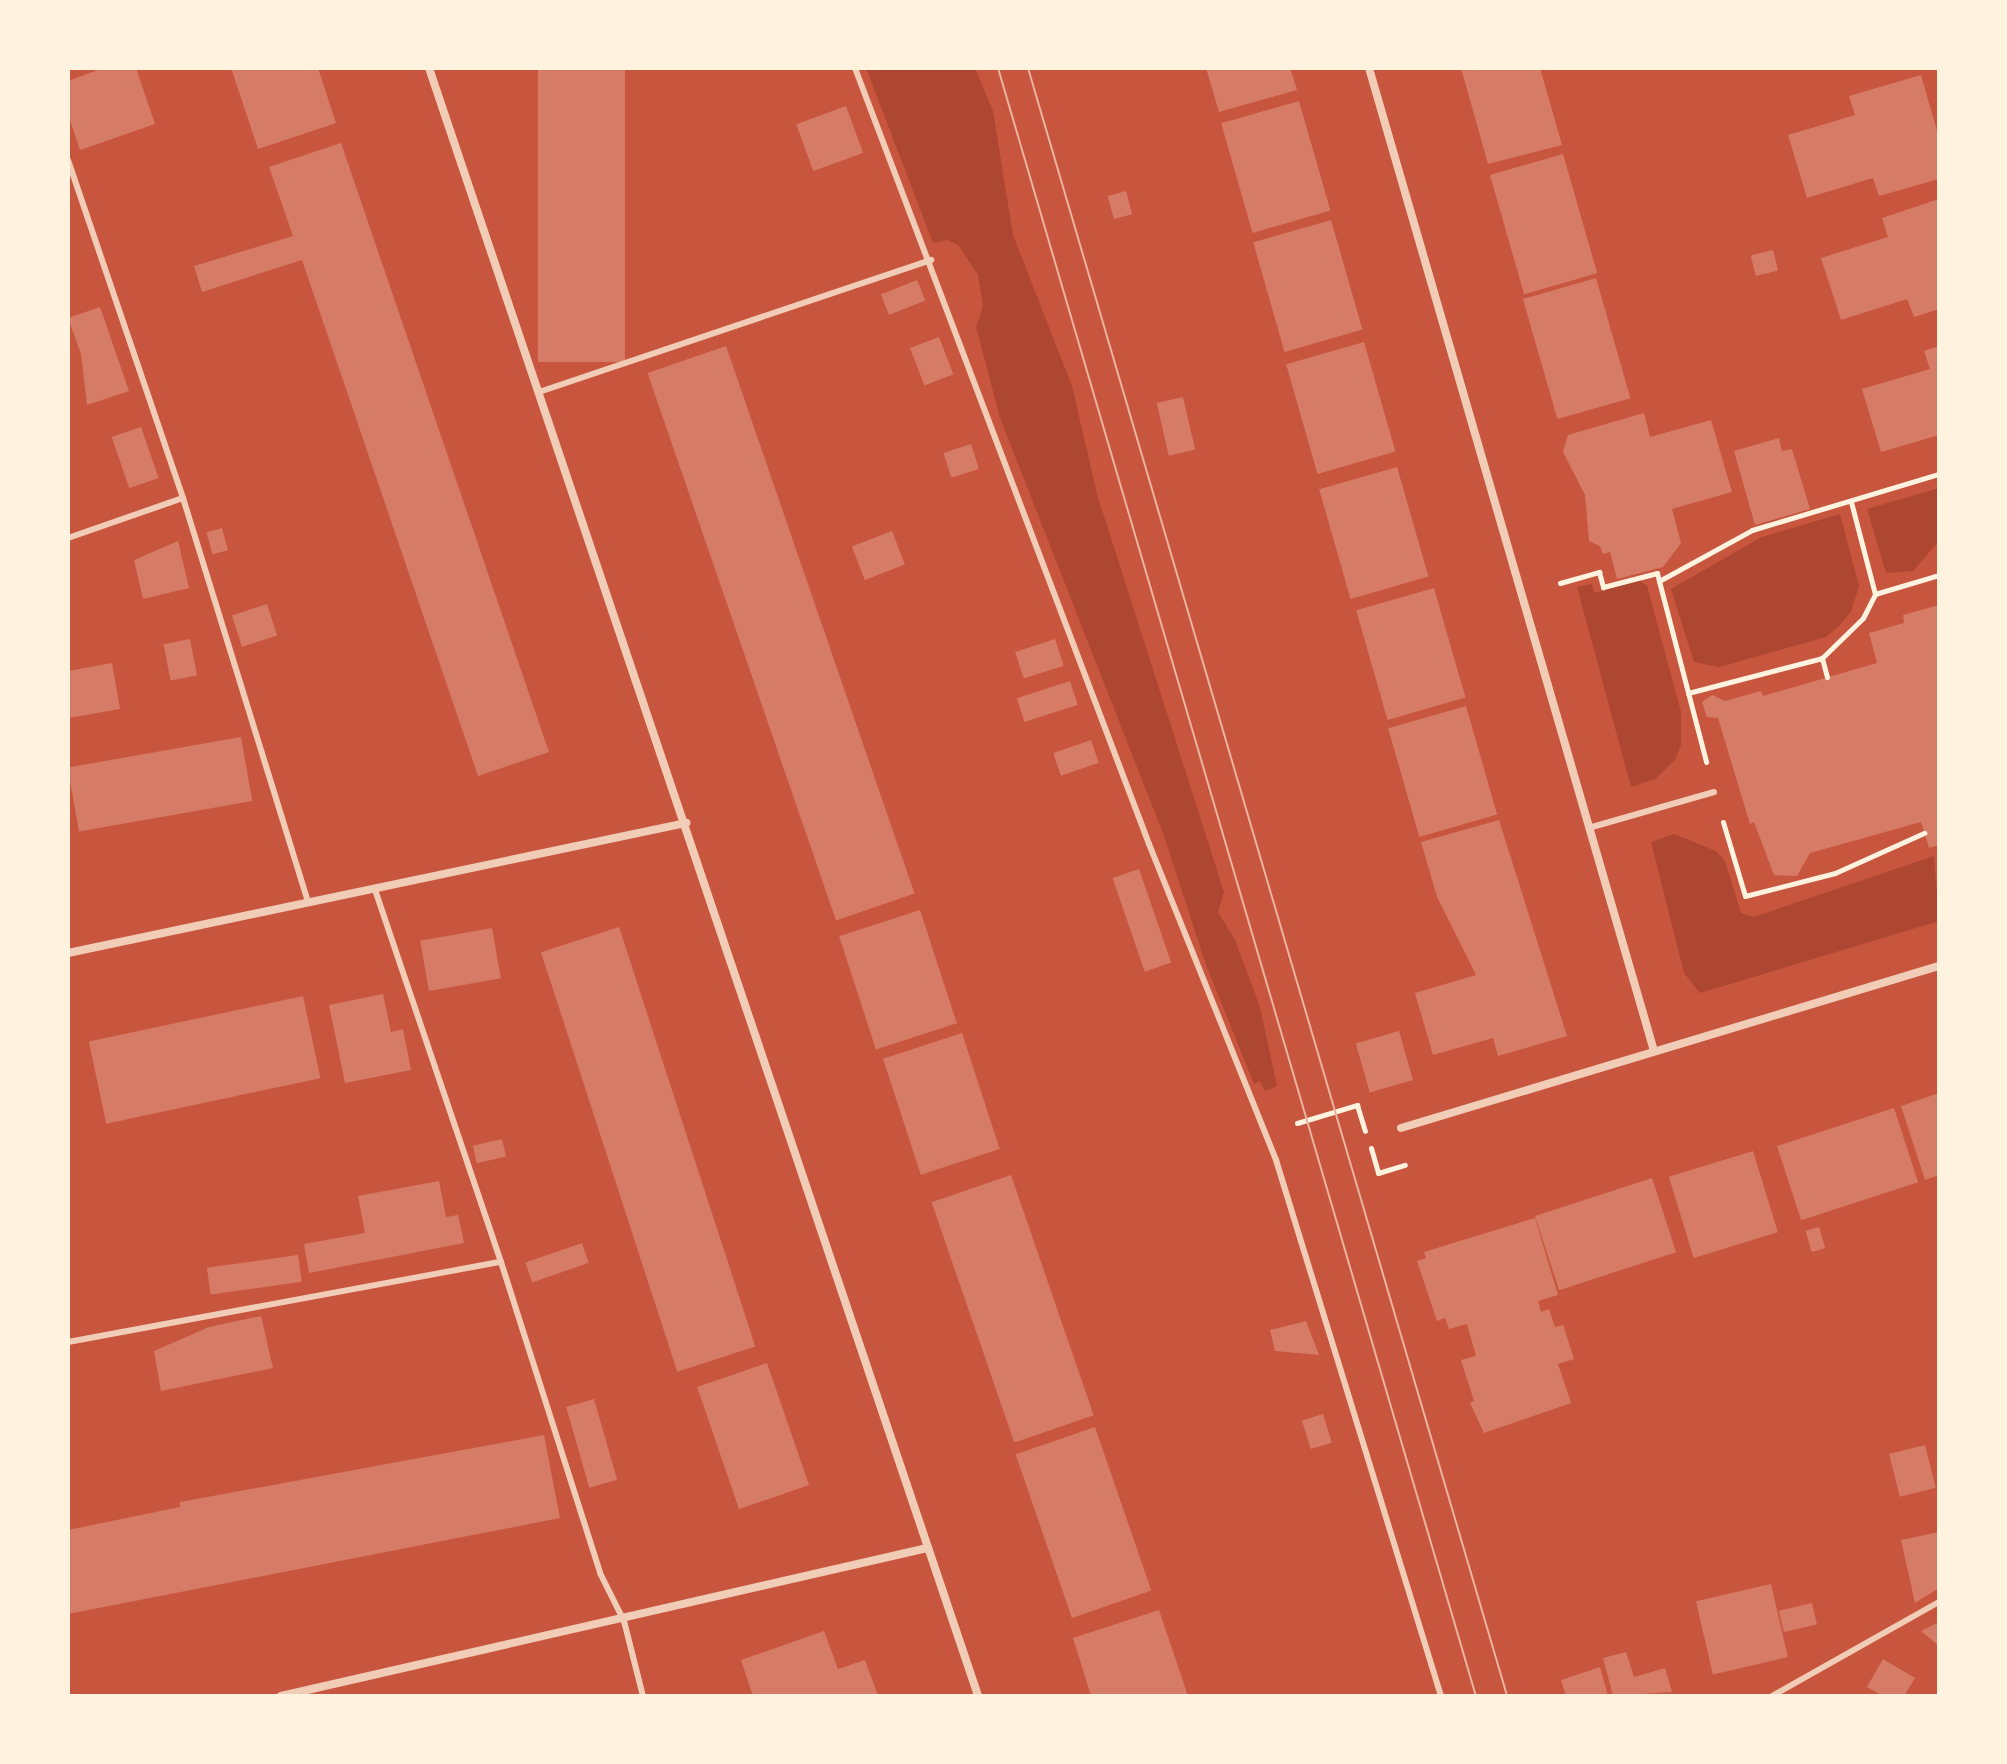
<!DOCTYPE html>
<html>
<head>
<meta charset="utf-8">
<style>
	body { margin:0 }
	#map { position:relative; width:2007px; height:1764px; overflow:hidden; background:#c8553d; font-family:Literata,serif }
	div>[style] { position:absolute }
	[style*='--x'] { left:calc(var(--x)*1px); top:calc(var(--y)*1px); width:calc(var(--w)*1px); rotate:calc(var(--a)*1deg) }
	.green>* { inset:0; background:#ae4732 }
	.building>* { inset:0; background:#d67c66; transform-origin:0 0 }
	.path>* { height:5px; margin:-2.5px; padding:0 2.5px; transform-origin:2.5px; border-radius:2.5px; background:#fff3e0 }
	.service>* { height:6px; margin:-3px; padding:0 3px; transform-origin:3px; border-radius:3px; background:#f1ccb7 }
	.minor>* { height:8px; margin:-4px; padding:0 4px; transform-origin:4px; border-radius:4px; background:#f1ccb7 }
	.tram>* { height:2px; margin:-1px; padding:0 1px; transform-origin:1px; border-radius:1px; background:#e9b49f }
	span { translate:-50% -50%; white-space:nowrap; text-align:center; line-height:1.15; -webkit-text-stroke:6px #fff3e0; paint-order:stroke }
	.frame { position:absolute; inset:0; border:70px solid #fff3e0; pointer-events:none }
</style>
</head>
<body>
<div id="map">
	<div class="green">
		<i style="clip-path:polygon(866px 68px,975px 68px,993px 111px,1013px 235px,1072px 386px,1097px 494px,1224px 892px,1218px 912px,1235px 940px,1260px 1007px,1277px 1086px,1265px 1091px,1260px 1081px,1254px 1084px,1206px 965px,1164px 836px,1000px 418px,976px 327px,983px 307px,978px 275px,959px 246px,948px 240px,933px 243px)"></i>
		<i style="clip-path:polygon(1939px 488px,1939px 541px,1913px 571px,1886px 573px,1867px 509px)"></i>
		<i style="clip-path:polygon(1840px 514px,1859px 586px,1851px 612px,1838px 627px,1826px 637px,1719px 667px,1694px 662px,1671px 589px,1762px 537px)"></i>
		<i style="clip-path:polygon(1639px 580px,1647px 586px,1681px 712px,1681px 745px,1675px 760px,1655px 779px,1631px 787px,1577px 587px,1592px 584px,1594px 593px)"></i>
		<i style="clip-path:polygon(1674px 834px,1716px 851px,1725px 861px,1741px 913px,1754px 917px,1934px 856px,1939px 921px,1700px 993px,1684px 973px,1651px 842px)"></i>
	</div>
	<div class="building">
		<i style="clip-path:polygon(103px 68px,136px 68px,155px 124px,80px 150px,68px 115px,68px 81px)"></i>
		<i style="clip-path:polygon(231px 68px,318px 68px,336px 123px,258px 149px)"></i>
		<i style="left:538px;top:68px;width:87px;height:294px"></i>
		<i style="clip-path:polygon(1206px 68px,1290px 68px,1297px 90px,1219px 112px)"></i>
		<i style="clip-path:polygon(1461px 68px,1540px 68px,1562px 145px,1488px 164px)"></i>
		<i style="clip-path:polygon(1921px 75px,1939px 138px,1939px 179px,1879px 196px,1873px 178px,1807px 198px,1788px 135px,1855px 115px,1849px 96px)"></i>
		<i style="left:1299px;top:101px;width:114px;height:81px;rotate:74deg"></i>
		<i style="left:846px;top:106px;width:50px;height:53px;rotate:70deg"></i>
		<i style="clip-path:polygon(341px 143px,549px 752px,478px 776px,302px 260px,202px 292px,194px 266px,293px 236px,269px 167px)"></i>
		<i style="left:1563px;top:154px;width:124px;height:76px;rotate:74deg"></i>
		<i style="left:1126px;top:191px;width:24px;height:19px;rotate:75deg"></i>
		<i style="clip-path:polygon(1939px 199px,1939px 309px,1914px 317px,1907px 299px,1841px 320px,1821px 258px,1888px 237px,1882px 218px)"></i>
		<i style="left:1331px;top:220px;width:114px;height:81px;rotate:74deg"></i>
		<i style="left:1773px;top:250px;width:21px;height:23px;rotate:76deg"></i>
		<i style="left:1596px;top:278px;width:125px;height:76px;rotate:74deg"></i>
		<i style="left:917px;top:280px;width:22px;height:39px;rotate:68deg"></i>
		<i style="clip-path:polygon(100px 307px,129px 391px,87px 405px,81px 354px,68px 318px)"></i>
		<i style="left:939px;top:337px;width:40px;height:31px;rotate:69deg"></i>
		<i style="left:1364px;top:342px;width:114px;height:81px;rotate:74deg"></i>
		<i style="left:726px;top:346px;width:579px;height:83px;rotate:71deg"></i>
		<i style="clip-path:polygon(1939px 346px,1939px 435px,1881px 452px,1862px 389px,1930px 369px,1924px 351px)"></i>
		<i style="left:1183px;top:397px;width:54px;height:27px;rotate:77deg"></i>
		<i style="clip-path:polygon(1644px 413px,1650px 437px,1711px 420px,1732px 492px,1672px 509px,1681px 543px,1663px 567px,1617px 579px,1610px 552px,1603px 554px,1600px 546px,1589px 541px,1585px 495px,1563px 452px,1568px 435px)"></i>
		<i style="left:141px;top:427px;width:54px;height:31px;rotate:71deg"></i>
		<i style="clip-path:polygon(1779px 438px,1782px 451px,1792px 449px,1810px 509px,1755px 525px,1734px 451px)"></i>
		<i style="left:971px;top:444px;width:26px;height:29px;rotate:72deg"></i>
		<i style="left:1397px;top:467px;width:114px;height:81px;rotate:74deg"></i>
		<i style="left:222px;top:528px;width:23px;height:16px;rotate:75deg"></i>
		<i style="left:892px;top:531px;width:36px;height:43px;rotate:69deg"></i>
		<i style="clip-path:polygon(178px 541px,189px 588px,143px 599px,134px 560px)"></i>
		<i style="left:1434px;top:588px;width:114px;height:81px;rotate:74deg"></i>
		<i style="left:267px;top:604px;width:33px;height:37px;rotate:72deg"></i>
		<i style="clip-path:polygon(1939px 605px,1939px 845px,1929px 848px,1921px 822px,1810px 853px,1797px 876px,1774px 875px,1754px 822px,1750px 824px,1718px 718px,1707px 717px,1702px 702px,1712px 695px,1725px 701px,1761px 691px,1763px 696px,1877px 663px,1869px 633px,1904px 623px,1903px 615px)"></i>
		<i style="left:190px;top:639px;width:37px;height:27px;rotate:79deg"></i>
		<i style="left:1055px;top:639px;width:28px;height:42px;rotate:72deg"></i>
		<i style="clip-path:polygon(112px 663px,120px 709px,68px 718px,68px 671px)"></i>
		<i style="left:1070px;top:681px;width:25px;height:56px;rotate:72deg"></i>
		<i style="left:1466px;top:706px;width:113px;height:81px;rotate:74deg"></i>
		<i style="left:241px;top:737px;width:65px;height:176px;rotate:80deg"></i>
		<i style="left:1091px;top:740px;width:24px;height:40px;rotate:71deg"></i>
		<i style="clip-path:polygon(1499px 820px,1567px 1036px,1498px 1056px,1493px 1038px,1433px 1055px,1415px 993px,1476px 975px,1437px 897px,1421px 842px)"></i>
		<i style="left:1139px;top:869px;width:99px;height:28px;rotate:71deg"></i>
		<i style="left:920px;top:910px;width:119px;height:85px;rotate:72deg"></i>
		<i style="left:619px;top:927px;width:441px;height:82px;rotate:72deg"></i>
		<i style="left:492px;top:928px;width:51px;height:73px;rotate:80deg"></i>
		<i style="clip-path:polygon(383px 994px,391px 1032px,403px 1029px,411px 1070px,345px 1083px,329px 1005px)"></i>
		<i style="left:303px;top:996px;width:84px;height:219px;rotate:78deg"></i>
		<i style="left:1399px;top:1031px;width:51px;height:45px;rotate:74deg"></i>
		<i style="left:962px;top:1033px;width:122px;height:83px;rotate:72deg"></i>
		<i style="clip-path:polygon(1939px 1093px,1939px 1175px,1925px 1180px,1901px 1106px)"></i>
		<i style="left:1894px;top:1108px;width:78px;height:123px;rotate:72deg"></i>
		<i style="left:502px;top:1139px;width:18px;height:30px;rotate:77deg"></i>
		<i style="left:1753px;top:1151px;width:85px;height:88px;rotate:73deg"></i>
		<i style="left:1011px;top:1175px;width:254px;height:84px;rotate:71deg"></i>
		<i style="left:1652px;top:1178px;width:78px;height:123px;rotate:72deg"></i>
		<i style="clip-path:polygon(439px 1181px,446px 1217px,458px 1215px,464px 1243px,309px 1273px,304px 1244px,365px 1233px,358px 1196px)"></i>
		<i style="clip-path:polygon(1535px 1218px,1558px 1295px,1538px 1301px,1541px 1312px,1549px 1309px,1555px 1327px,1563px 1325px,1574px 1359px,1558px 1364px,1571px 1403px,1484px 1433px,1470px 1403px,1474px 1401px,1461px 1360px,1476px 1356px,1467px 1324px,1449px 1329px,1445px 1318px,1437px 1321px,1417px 1261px,1426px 1258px,1424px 1252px)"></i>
		<i style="left:1819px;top:1227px;width:22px;height:14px;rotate:74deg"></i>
		<i style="left:582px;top:1243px;width:21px;height:60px;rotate:71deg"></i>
		<i style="left:298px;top:1255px;width:27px;height:92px;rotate:82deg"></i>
		<i style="clip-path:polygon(261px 1316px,273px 1368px,161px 1391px,154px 1351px,209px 1327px)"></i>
		<i style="clip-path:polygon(1306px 1321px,1319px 1355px,1275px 1351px,1270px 1330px)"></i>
		<i style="left:767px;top:1363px;width:129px;height:74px;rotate:71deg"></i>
		<i style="left:594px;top:1399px;width:84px;height:29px;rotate:74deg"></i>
		<i style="left:1323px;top:1414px;width:30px;height:22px;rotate:73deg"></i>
		<i style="left:1095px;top:1427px;width:173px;height:84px;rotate:71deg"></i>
		<i style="clip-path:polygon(544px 1435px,560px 1518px,68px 1614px,68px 1530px,180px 1507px,180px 1502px)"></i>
		<i style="left:1925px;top:1445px;width:44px;height:37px;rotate:76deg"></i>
		<i style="clip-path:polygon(1939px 1532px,1939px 1588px,1915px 1603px,1901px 1540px)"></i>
		<i style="left:1771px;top:1584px;width:75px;height:77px;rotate:77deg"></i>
		<i style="left:1812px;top:1603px;width:22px;height:34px;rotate:77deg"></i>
		<i style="clip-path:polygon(1159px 1610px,1188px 1696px,1091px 1696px,1073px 1638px)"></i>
		<i style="clip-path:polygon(1939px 1622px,1939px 1646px,1921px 1631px)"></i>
		<i style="clip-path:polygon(824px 1631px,838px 1669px,865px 1660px,878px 1696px,753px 1696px,741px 1660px)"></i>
		<i style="clip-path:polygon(1626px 1652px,1634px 1677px,1665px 1668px,1672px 1692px,1613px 1696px,1603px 1658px)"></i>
		<i style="clip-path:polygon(1883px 1659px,1915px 1678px,1904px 1696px,1883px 1696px,1867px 1687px)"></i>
		<i style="clip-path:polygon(1600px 1667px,1608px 1696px,1566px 1696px,1561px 1680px)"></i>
	</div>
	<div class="path">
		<i style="--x:1659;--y:581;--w:187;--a:75.4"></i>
		<i style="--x:1560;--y:583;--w:41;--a:-15.8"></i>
		<i style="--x:1599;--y:572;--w:16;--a:75"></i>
		<i style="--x:1603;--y:587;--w:56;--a:-14.5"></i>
		<i style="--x:1657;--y:573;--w:8;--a:76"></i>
		<i style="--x:1659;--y:581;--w:106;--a:-28.7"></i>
		<i style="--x:1752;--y:530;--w:195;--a:-16.7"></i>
		<i style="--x:1875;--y:594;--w:67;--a:-16.5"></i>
		<i style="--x:1827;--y:677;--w:20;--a:-105"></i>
		<i style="--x:1822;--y:658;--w:57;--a:-44.3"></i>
		<i style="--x:1863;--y:618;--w:27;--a:-63"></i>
		<i style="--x:1875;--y:594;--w:95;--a:-104.6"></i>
		<i style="--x:1688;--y:693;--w:138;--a:-14.6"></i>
		<i style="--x:1723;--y:822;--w:77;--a:73.4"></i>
		<i style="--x:1745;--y:896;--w:93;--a:-14.3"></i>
		<i style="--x:1835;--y:873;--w:98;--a:-24.2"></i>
		<i style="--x:1297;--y:1123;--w:63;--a:-16.7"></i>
		<i style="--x:1357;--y:1105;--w:27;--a:73"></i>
		<i style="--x:1371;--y:1148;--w:26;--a:74"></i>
		<i style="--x:1378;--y:1173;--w:28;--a:-17"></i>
	</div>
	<div class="service">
		<i style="--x:855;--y:68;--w:830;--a:69.25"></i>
		<i style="--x:1149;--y:844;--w:341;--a:68.1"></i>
		<i style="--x:1276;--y:1160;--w:561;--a:72.89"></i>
		<i style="--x:68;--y:160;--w:357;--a:71.2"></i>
		<i style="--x:539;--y:392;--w:414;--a:-18.6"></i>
		<i style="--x:68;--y:538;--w:122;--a:-19.2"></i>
		<i style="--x:183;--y:498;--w:422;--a:72.8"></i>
		<i style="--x:1592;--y:827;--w:127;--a:-16"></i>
		<i style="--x:501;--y:1262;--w:326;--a:72.3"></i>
		<i style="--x:600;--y:1573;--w:54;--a:63.4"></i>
		<i style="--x:624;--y:1621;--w:77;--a:75.8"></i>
		<i style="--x:68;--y:1342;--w:440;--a:-10.5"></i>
		<i style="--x:501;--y:1262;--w:394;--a:-108.7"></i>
		<i style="--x:1772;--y:1696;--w:192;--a:-29.4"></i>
	</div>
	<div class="minor">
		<i style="--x:429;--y:68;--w:1718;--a:71.36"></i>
		<i style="--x:1369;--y:68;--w:1023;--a:73.83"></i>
		<i style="--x:68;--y:953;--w:632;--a:-11.88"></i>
		<i style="--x:1401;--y:1128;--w:562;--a:-16.76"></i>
		<i style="--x:281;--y:1696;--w:663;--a:-12.9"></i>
	</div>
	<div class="tram">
		<i style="--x:998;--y:68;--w:1697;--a:73.64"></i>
		<i style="--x:1028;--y:68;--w:1697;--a:73.6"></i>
	</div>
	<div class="frame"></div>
</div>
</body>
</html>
